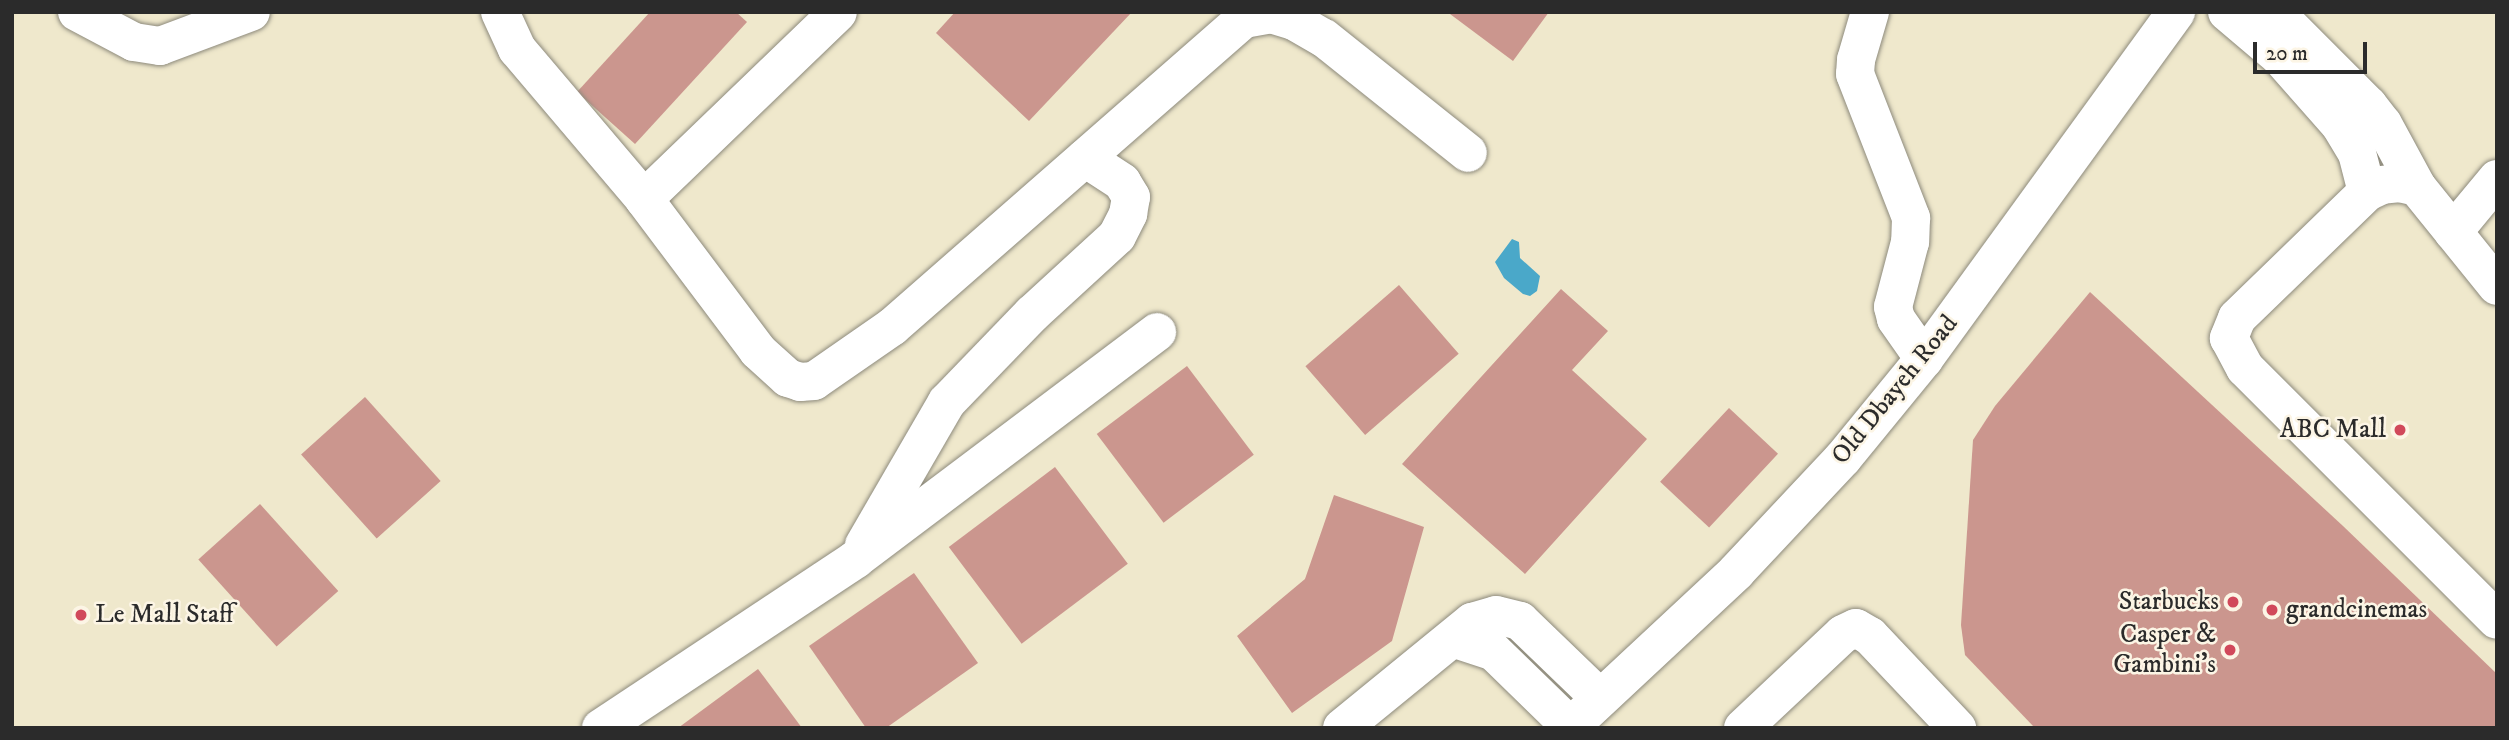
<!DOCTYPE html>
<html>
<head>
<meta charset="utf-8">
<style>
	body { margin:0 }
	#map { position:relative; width:2509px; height:740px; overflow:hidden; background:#efe8cc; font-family:"IM FELL DW Pica",serif }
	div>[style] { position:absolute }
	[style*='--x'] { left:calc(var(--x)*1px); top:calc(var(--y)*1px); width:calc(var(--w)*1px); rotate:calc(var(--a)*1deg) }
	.water>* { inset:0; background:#4aa8c9 }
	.building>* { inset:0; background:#cb968e; transform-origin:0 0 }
	.roads { filter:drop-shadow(0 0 2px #8d8a7c) drop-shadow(0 0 2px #8d8a7c) }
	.minor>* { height:38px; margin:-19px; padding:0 19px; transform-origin:19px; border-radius:19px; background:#fff }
	.dots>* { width:19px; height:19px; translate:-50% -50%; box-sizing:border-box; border:4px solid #fcf5e5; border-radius:50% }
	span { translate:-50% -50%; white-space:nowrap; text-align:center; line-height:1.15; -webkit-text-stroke:5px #fcf5e5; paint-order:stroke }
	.street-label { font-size:26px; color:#2b2b2b }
	.poi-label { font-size:26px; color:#2b2b2b }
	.right { translate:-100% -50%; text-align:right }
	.left { translate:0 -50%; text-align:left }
	.frame { position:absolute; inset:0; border:14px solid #2b2b2b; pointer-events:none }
	.scale { position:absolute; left:2253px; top:42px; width:114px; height:32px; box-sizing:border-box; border:4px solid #2b2b2b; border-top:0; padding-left:9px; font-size:21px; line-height:24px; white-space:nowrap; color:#2b2b2b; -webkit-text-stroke:5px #fcf5e5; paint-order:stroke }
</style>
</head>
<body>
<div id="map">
	<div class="water">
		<i style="clip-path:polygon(1512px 239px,1519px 242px,1520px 258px,1540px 276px,1537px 291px,1530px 296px,1523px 294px,1504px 278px,1495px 262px)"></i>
	</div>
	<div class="building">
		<i style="clip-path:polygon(650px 12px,736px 12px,747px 22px,635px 144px,577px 92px)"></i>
		<i style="clip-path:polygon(955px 12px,1132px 12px,1029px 121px,936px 33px)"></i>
		<i style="clip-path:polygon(1451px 12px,1549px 12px,1513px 61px,1450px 14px)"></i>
		<i style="left:1399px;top:285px;width:91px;height:124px;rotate:49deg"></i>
		<i style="clip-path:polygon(1561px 289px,1608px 331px,1572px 370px,1647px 439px,1525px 574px,1402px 464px)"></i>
		<i style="clip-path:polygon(2090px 292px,2343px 526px,2497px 674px,2497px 728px,2035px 728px,1965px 655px,1961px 625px,1973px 440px,1995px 406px)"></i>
		<i style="left:1187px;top:366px;width:111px;height:113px;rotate:53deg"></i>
		<i style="left:365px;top:397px;width:113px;height:86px;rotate:48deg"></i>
		<i style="left:1729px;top:408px;width:67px;height:101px;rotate:43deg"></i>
		<i style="left:1055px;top:467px;width:121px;height:133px;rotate:53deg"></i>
		<i style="clip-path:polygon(1334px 495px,1424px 527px,1392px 641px,1292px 713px,1237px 636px,1305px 579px)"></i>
		<i style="left:260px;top:504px;width:117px;height:83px;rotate:48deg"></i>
		<i style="clip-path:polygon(914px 573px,978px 663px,886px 728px,866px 728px,809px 646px)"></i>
		<i style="clip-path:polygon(758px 669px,802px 728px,678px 728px)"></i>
	</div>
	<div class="roads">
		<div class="minor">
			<i style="--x:77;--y:12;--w:64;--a:27.8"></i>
			<i style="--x:134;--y:42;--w:26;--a:9"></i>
			<i style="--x:160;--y:46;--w:97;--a:-20.5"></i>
			<i style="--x:500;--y:12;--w:41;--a:65.3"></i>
			<i style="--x:517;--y:49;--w:197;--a:49.7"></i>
			<i style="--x:644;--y:199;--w:190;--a:53.1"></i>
			<i style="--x:758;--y:351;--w:40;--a:42"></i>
			<i style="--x:788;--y:378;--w:13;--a:18"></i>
			<i style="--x:800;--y:382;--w:14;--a:-4"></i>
			<i style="--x:814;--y:381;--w:95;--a:-34.7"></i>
			<i style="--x:892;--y:327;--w:468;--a:-41.2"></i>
			<i style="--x:1244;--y:19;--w:27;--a:-10"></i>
			<i style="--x:1271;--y:14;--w:24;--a:17"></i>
			<i style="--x:1294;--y:21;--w:34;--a:30"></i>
			<i style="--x:1324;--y:38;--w:184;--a:38.6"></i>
			<i style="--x:1870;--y:12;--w:50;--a:106.3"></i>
			<i style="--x:1856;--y:60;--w:14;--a:94"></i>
			<i style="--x:1855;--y:74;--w:155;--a:68.7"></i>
			<i style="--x:1911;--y:218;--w:24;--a:92"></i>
			<i style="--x:1910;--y:242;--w:67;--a:104.7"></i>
			<i style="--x:1893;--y:307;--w:12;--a:76"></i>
			<i style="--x:1896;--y:319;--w:49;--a:55"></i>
			<i style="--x:2227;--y:12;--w:70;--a:40.3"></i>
			<i style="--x:2280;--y:57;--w:91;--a:48.6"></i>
			<i style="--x:2340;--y:125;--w:33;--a:59"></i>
			<i style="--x:2357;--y:153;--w:40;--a:75.6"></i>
			<i style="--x:2275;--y:12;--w:132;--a:45"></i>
			<i style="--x:2368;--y:105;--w:24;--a:52"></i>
			<i style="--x:2383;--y:124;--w:72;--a:61.6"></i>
			<i style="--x:2417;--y:187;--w:127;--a:51.1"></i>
			<i style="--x:2417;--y:187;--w:17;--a:-167"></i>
			<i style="--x:2400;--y:183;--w:18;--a:174"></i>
			<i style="--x:2382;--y:185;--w:17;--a:155"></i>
			<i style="--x:2367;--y:192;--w:181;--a:135.9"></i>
			<i style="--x:2237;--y:318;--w:22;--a:112"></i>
			<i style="--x:2229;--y:338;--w:34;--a:62"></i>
			<i style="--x:2245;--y:368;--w:356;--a:45"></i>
			<i style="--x:644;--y:199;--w:269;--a:-43.9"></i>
			<i style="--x:2453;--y:232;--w:69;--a:-50.3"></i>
			<i style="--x:864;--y:545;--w:165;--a:-59.9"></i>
			<i style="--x:947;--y:402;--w:122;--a:-46"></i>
			<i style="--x:1032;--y:314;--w:115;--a:-42.5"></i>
			<i style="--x:1117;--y:236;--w:25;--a:-63"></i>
			<i style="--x:1128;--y:214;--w:17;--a:-80"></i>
			<i style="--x:1131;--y:197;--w:17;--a:-121"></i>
			<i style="--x:1122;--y:182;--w:44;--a:-147"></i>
			<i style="--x:1455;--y:639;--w:40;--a:18"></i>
			<i style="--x:1493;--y:651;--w:107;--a:44.2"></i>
			<i style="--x:601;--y:728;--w:306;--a:-33.5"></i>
			<i style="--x:856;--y:559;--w:377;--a:-37"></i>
			<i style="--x:1342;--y:728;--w:168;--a:-39.2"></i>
			<i style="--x:1472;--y:622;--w:25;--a:-16"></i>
			<i style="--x:1496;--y:615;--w:25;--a:14"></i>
			<i style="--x:1520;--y:621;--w:111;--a:43.9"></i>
			<i style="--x:1569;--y:728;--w:229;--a:-43"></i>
			<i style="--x:1736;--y:572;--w:156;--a:-46.8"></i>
			<i style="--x:1843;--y:458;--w:128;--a:-50.7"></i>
			<i style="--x:1924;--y:359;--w:429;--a:-54"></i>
			<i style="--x:1743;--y:728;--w:137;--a:-43.2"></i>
			<i style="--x:1843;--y:634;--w:14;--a:-25"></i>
			<i style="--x:1856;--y:628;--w:16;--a:30"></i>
			<i style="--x:1870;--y:636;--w:127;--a:46.6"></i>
		</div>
	</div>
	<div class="dots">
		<i style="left:2400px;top:430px;background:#d1495b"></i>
		<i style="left:2233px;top:602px;background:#d1495b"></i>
		<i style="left:2272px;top:610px;background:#d1495b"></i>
		<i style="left:81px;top:615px;background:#d1495b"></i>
		<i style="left:2230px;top:650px;background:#d1495b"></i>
	</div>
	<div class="street-label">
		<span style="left:1895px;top:390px;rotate:-51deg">Old Dbayeh Road</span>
	</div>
	<div class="poi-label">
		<span class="right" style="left:2386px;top:430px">ABC Mall</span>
		<span class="right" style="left:2219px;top:602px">Starbucks</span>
		<span class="left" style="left:2286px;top:610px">grandcinemas</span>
		<span class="left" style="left:95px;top:615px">Le Mall Staff</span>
		<span class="right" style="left:2216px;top:650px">Casper &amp;<br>Gambini's</span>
	</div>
	<div class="frame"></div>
	<div class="scale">20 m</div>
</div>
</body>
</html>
